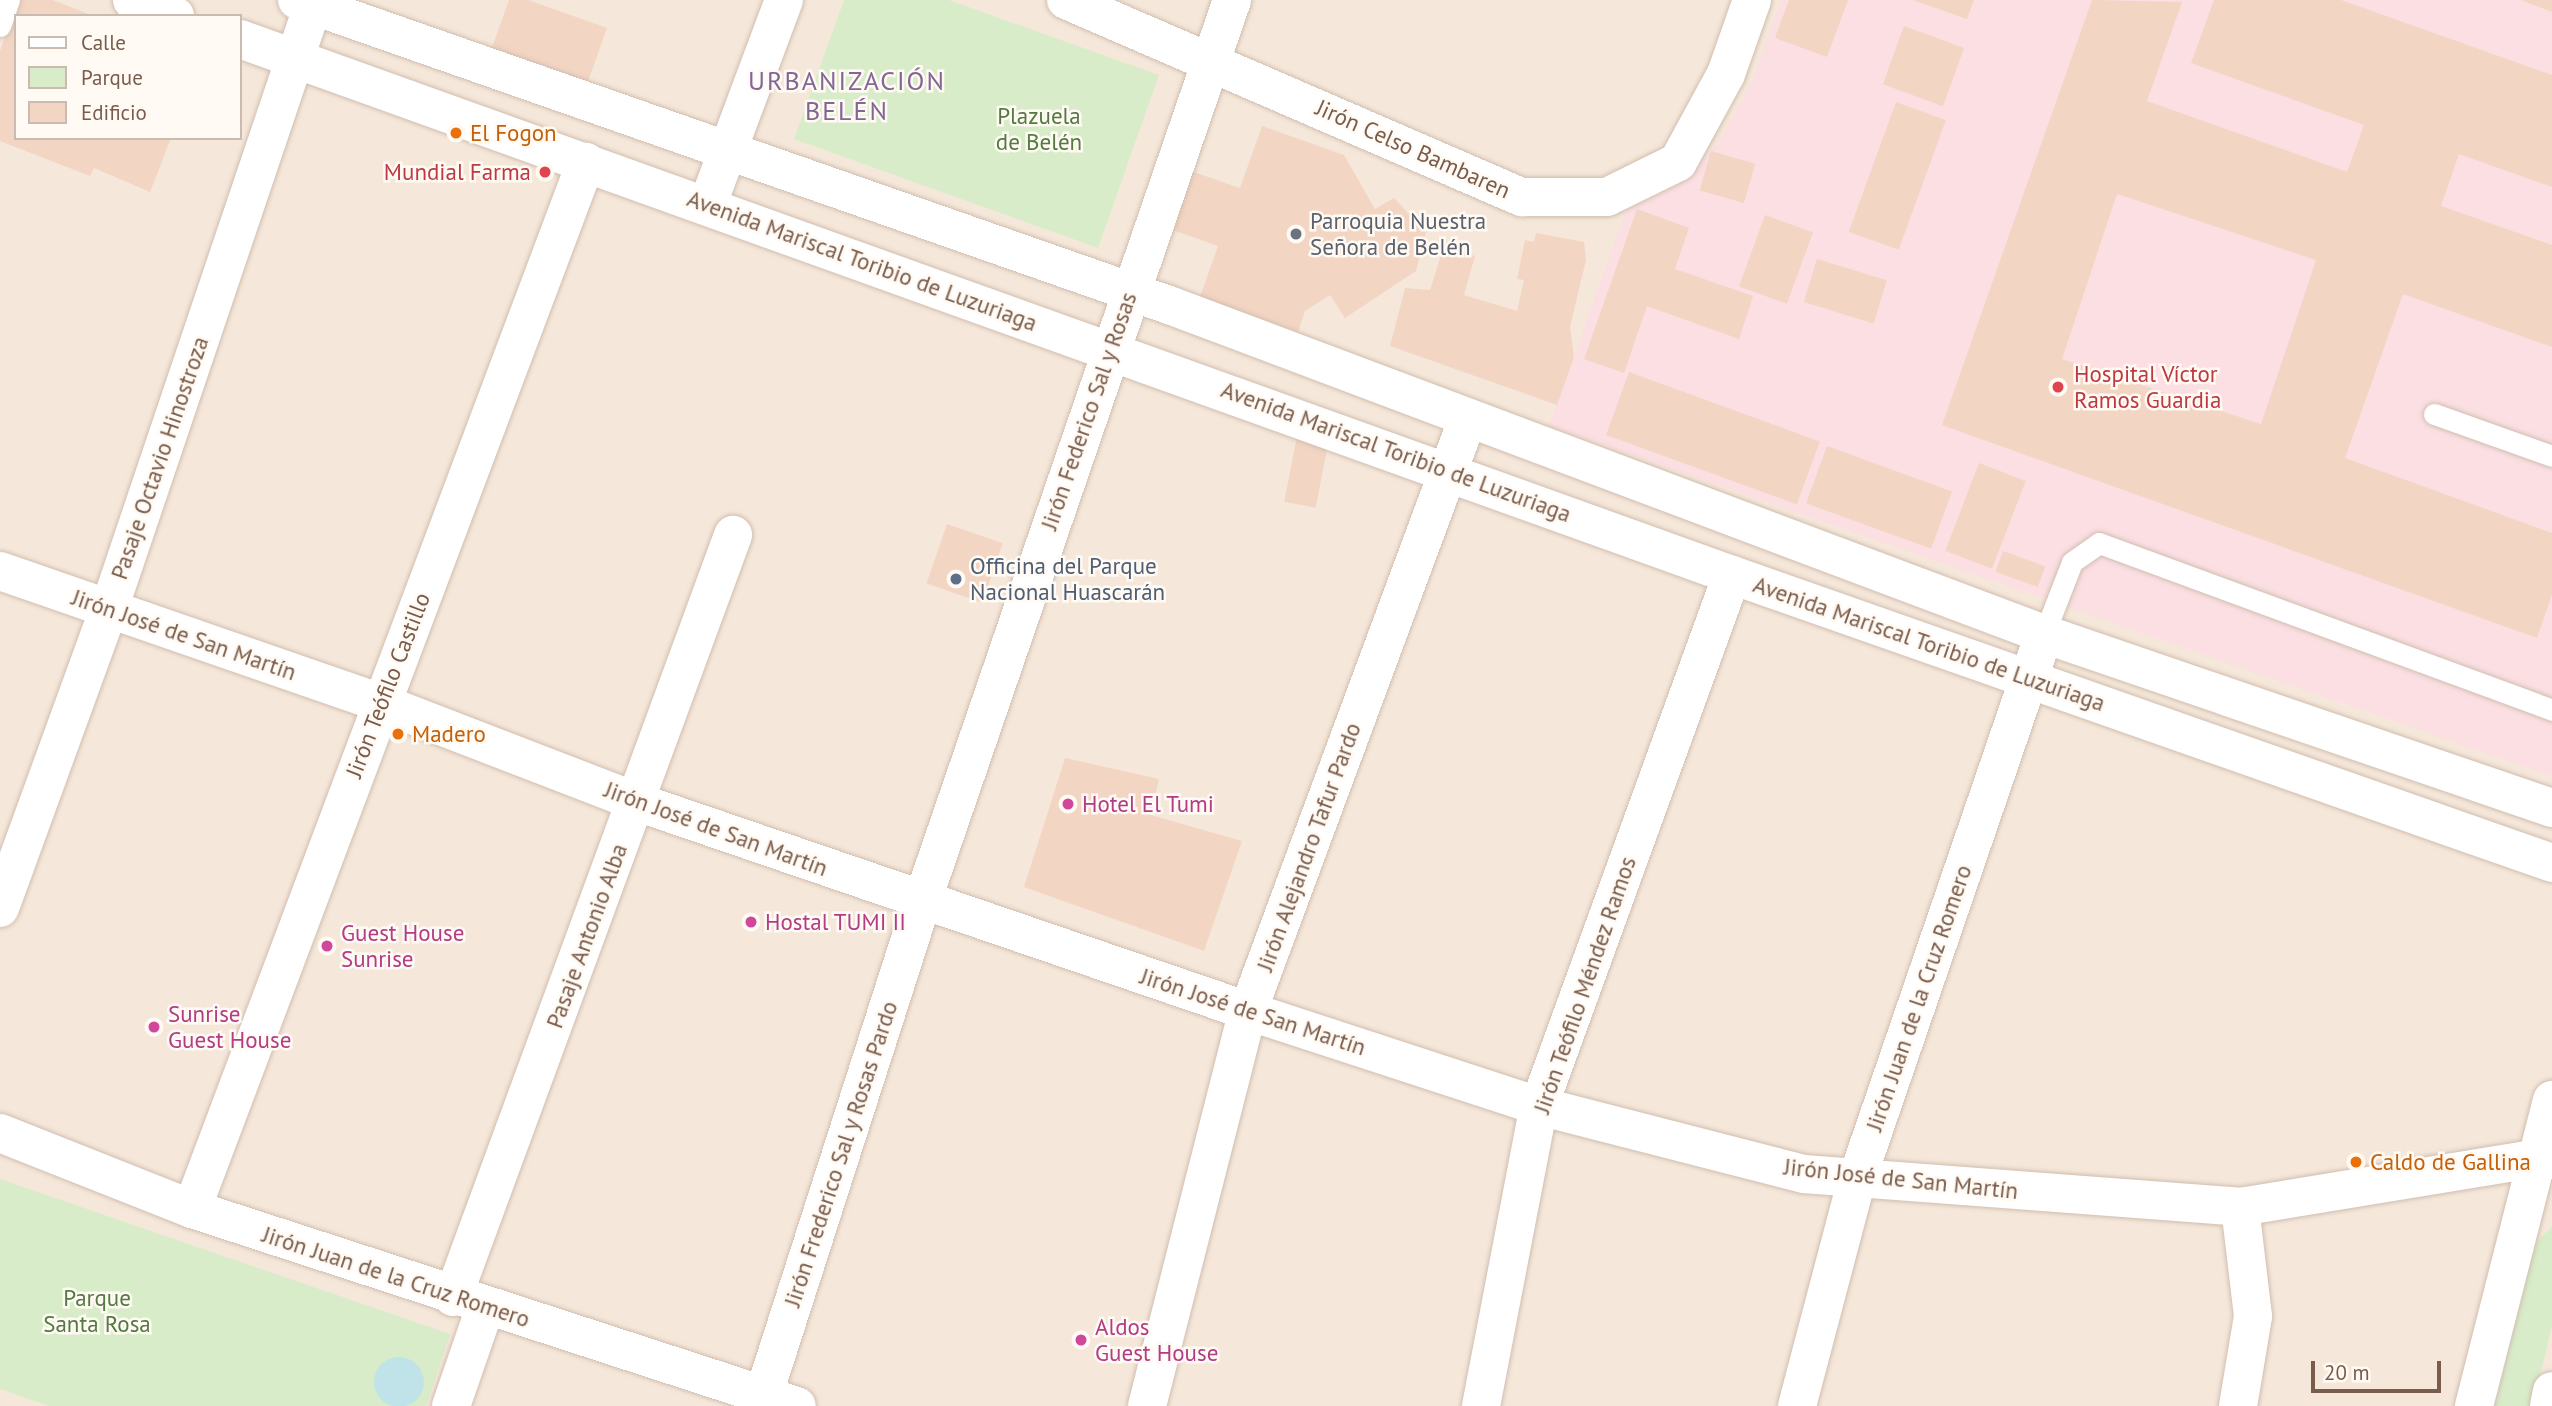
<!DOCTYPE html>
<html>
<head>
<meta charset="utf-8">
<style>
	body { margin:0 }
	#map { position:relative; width:2552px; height:1406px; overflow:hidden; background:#fdf6ec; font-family:"PT Sans",sans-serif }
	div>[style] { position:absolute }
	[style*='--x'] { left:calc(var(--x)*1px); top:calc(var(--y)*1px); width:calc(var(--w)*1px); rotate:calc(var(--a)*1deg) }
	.residential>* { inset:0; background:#f5e8da }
	.medical>* { inset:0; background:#fbdfe3 }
	.green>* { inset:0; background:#d8ecc9 }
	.water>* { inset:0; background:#bfe3e8 }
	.round { border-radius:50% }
	.building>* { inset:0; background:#f3d5c3; transform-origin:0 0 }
	.roads { filter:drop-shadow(0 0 2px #d1beb0) drop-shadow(0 0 2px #d1beb0) }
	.lane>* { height:21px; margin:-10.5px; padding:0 10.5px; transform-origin:10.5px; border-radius:10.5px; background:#fff }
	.street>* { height:38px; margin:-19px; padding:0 19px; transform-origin:19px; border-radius:19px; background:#fff }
	.secondary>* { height:38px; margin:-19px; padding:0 19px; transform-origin:19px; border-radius:19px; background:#fff }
	.dots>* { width:19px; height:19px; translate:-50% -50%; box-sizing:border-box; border:4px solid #fffaf3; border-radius:50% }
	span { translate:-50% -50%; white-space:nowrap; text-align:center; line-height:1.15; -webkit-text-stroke:5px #fffaf3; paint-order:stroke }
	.park-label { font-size:23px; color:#537a41 }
	.food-label { font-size:23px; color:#c56008 }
	.left { translate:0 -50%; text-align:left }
	.street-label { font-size:23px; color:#7a5c4d }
	.health-label { font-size:23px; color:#be3a42 }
	.right { translate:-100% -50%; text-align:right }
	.worship-label { font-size:23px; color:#5b616d }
	.service-label { font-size:23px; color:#4e5e75 }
	.hotel-label { font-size:23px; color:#b23c85 }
	.quarter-label { font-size:26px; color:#846695; letter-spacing:2px }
	.legend { position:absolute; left:14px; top:14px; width:228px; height:126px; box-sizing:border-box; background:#fffaf3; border:2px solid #cabbb1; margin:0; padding:9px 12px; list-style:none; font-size:21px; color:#7a5c4d }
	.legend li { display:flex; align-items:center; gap:14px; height:35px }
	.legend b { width:35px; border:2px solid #cabbb1 }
	.scale { position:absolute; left:2311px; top:1361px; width:130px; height:32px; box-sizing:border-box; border:4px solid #7a5c4d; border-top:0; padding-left:9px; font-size:21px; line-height:24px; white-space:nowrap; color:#7a5c4d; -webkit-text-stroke:5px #fffaf3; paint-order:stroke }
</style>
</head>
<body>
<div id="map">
	<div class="residential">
		<i style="clip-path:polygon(evenodd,0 0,2552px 0,2552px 1406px,0 1406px,0 0,16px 16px,240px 16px,240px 138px,16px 138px,16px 16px)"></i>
	</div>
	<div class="medical">
		<i style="clip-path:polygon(1781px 0,2552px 0,2552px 776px,1549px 426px,1626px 210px,1668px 191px,1717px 145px,1750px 86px)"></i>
	</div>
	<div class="green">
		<i style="clip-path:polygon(844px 0,949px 0,1159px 75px,1098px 248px,794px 139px)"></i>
		<i style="clip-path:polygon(0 1179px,450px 1334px,426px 1406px,49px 1406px,0 1389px)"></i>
		<i style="clip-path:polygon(2552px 1226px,2552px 1325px,2533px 1406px,2495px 1406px,2535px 1244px)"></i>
	</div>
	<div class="water">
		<i class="round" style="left:374px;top:1357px;width:50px;height:50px"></i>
	</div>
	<div class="building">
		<i style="clip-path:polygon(18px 0,53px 0,93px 16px,16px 16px,16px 138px,171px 138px,150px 192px,94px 168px,90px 176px,0 141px,0 51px)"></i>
		<i style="clip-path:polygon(509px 0,528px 0,607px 28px,585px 90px,489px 56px)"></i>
		<i style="clip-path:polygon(1789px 0,1848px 0,1827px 57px,1775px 38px)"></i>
		<i style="clip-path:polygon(1913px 0,1974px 0,1967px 19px)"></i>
		<i style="clip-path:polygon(evenodd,2092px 0,2182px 2px,2147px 101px,2347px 172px,2364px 125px,2191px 63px,2214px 0,2341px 0,2552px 75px,2552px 187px,2459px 154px,2441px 206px,2552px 245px,2552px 347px,2403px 294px,2345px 458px,2552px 533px,2552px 594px,2537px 638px,1942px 425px,2092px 0,2117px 194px,2316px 260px,2261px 424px,2062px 359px,2117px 194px)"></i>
		<i style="clip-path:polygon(2521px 0,2552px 0,2552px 12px)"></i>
		<i style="left:1904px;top:26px;width:64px;height:62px;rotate:20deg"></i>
		<i style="left:1896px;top:102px;width:53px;height:138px;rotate:20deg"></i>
		<i style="clip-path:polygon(1262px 126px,1344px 155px,1375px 209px,1394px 198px,1426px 232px,1416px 271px,1345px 318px,1330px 295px,1305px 311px,1298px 332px,1200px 297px,1218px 246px,1167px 228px,1188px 170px,1240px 188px)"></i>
		<i style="left:1711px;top:151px;width:46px;height:41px;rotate:16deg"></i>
		<i style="clip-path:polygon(1637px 209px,1689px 228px,1675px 269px,1753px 296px,1739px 339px,1647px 306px,1624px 373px,1584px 359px)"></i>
		<i style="left:1765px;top:215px;width:51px;height:76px;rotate:20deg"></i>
		<i style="clip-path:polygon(1536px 233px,1584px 242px,1586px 260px,1570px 327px,1574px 357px,1557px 405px,1390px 346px,1405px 288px,1430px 290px,1444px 246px,1475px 256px,1464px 295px,1517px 311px,1524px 280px,1517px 279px,1525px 240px,1534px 242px)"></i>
		<i style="left:1817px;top:259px;width:73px;height:45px;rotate:17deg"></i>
		<i style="left:1629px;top:372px;width:203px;height:67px;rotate:20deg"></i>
		<i style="left:1297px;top:436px;width:32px;height:67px;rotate:11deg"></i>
		<i style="left:1827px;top:446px;width:133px;height:61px;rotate:20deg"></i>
		<i style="left:1979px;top:463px;width:50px;height:94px;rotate:21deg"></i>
		<i style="left:947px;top:524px;width:59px;height:63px;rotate:19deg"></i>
		<i style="left:2003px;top:551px;width:45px;height:22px;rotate:20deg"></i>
		<i style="clip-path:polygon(1065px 758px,1159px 779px,1151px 815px,1242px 841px,1204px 951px,1024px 887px)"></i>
	</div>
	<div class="roads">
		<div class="lane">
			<i style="--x:0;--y:26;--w:28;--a:-71"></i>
			<i style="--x:2434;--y:414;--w:125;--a:19.6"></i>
			<i style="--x:2044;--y:634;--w:77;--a:-68.7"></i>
			<i style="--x:2072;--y:562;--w:33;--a:-35"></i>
			<i style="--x:2099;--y:543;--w:483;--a:20.2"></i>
		</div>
		<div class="street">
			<i style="--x:1066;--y:0;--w:497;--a:23.4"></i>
			<i style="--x:1522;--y:197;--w:85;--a:0"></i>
			<i style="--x:1607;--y:197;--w:79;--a:-26.2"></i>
			<i style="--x:1678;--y:162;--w:100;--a:-61.4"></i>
			<i style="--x:1726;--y:74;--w:78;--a:-70.6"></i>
			<i style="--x:707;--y:206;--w:220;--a:-69.5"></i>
			<i style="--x:0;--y:571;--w:403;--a:19.1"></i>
			<i style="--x:381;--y:703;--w:274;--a:21.1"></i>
			<i style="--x:637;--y:802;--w:646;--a:18.88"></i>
			<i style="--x:1248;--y:1011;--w:306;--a:18.1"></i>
			<i style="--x:1539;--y:1106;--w:274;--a:14.4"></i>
			<i style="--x:1804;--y:1174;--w:437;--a:4.3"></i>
			<i style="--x:2240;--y:1207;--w:303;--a:-9.3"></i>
			<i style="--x:2539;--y:1158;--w:13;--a:9"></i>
			<i style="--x:0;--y:908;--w:318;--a:-70"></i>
			<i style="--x:109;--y:609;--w:638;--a:-71.34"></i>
			<i style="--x:0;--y:1133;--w:206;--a:21.6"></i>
			<i style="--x:192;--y:1209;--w:636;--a:18.04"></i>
			<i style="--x:192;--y:1209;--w:1119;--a:-69.38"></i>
			<i style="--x:453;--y:1297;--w:812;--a:-69.82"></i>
			<i style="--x:451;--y:1406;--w:104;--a:-70.9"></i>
			<i style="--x:760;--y:1406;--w:529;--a:-72.18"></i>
			<i style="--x:922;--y:902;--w:954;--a:-71.03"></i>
			<i style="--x:1147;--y:1406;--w:408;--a:-75.7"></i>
			<i style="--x:1248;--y:1011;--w:632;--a:-69.65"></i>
			<i style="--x:1481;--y:1406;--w:306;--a:-79.1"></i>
			<i style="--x:1539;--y:1106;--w:565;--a:-70.03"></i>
			<i style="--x:1797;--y:1406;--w:235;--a:-75.2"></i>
			<i style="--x:1857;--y:1179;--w:576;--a:-71.06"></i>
			<i style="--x:2238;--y:1406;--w:91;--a:-80.5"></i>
			<i style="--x:2253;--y:1316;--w:110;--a:-96.8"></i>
		</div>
		<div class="secondary">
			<i style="--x:132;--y:0;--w:46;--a:20.4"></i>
			<i style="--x:297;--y:0;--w:924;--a:19.28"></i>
			<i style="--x:1169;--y:305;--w:935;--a:20.61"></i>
			<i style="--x:2044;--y:634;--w:537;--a:18.91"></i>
			<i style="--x:240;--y:39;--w:1585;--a:19.76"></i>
			<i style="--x:1732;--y:575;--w:869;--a:19.35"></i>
			<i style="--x:2474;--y:1406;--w:316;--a:-75.7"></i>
			<i style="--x:2549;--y:1406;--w:15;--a:-79"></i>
		</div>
	</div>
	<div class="dots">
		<i style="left:456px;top:133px;background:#e8710a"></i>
		<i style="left:545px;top:172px;background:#e0444e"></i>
		<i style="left:1296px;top:234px;background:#6b7280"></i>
		<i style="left:2058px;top:387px;background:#e0444e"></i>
		<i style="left:956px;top:579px;background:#5c6f8a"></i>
		<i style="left:398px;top:734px;background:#e8710a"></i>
		<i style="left:1068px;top:804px;background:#d1479c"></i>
		<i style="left:751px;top:922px;background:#d1479c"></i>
		<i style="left:327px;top:946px;background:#d1479c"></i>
		<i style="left:154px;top:1027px;background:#d1479c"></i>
		<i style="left:2356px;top:1162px;background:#e8710a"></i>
		<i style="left:1081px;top:1340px;background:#d1479c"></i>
	</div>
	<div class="park-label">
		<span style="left:1039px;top:129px">Plazuela<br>de Belén</span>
		<span style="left:97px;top:1311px">Parque<br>Santa Rosa</span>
	</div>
	<div class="food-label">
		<span class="left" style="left:470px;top:133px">El Fogon</span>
		<span class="left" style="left:412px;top:734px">Madero</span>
		<span class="left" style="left:2370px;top:1162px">Caldo de Gallina</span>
	</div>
	<div class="street-label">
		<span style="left:1413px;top:149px;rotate:24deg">Jirón Celso Bambaren</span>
		<span style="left:862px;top:261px;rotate:20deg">Avenida Mariscal Toribio de Luzuriaga</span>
		<span style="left:1089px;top:411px;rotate:-71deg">Jirón Federico Sal y Rosas</span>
		<span style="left:1396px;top:452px;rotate:20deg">Avenida Mariscal Toribio de Luzuriaga</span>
		<span style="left:160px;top:458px;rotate:-71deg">Pasaje Octavio Hinostroza</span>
		<span style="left:184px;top:635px;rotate:19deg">Jirón José de San Martín</span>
		<span style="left:1929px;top:644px;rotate:19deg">Avenida Mariscal Toribio de Luzuriaga</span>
		<span style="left:388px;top:685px;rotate:-69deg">Jirón Teófilo Castillo</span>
		<span style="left:716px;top:829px;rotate:20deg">Jirón José de San Martín</span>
		<span style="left:1309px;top:847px;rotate:-70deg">Jirón Alejandro Tafur Pardo</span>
		<span style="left:587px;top:936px;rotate:-70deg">Pasaje Antonio Alba</span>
		<span style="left:1585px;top:985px;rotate:-71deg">Jirón Teófilo Méndez Ramos</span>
		<span style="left:1919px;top:998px;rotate:-71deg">Jirón Juan de la Cruz Romero</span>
		<span style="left:1253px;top:1012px;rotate:18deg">Jirón José de San Martín</span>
		<span style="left:841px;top:1154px;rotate:-72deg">Jirón Frederico Sal y Rosas Pardo</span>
		<span style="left:1901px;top:1179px;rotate:6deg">Jirón José de San Martín</span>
		<span style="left:396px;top:1277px;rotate:18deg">Jirón Juan de la Cruz Romero</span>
	</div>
	<div class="health-label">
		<span class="right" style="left:531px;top:172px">Mundial Farma</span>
		<span class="left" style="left:2074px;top:387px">Hospital Víctor<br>Ramos Guardia</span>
	</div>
	<div class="worship-label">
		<span class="left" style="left:1310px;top:234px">Parroquia Nuestra<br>Señora de Belén</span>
	</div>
	<div class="service-label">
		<span class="left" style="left:970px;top:579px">Officina del Parque<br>Nacional Huascarán</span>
	</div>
	<div class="hotel-label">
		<span class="left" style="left:1082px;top:804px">Hotel El Tumi</span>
		<span class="left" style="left:765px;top:922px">Hostal TUMI II</span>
		<span class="left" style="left:341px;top:946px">Guest House<br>Sunrise</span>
		<span class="left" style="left:168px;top:1027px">Sunrise<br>Guest House</span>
		<span class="left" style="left:1095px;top:1340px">Aldos<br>Guest House</span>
	</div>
	<div class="quarter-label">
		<span style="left:847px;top:96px">URBANIZACIÓN<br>BELÉN</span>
	</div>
	<ul class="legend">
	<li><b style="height:9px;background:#fff"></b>Calle</li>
	<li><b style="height:19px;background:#d8ecc9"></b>Parque</li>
	<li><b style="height:19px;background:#f3d5c3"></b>Edificio</li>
	</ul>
	<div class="scale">20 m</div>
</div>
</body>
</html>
